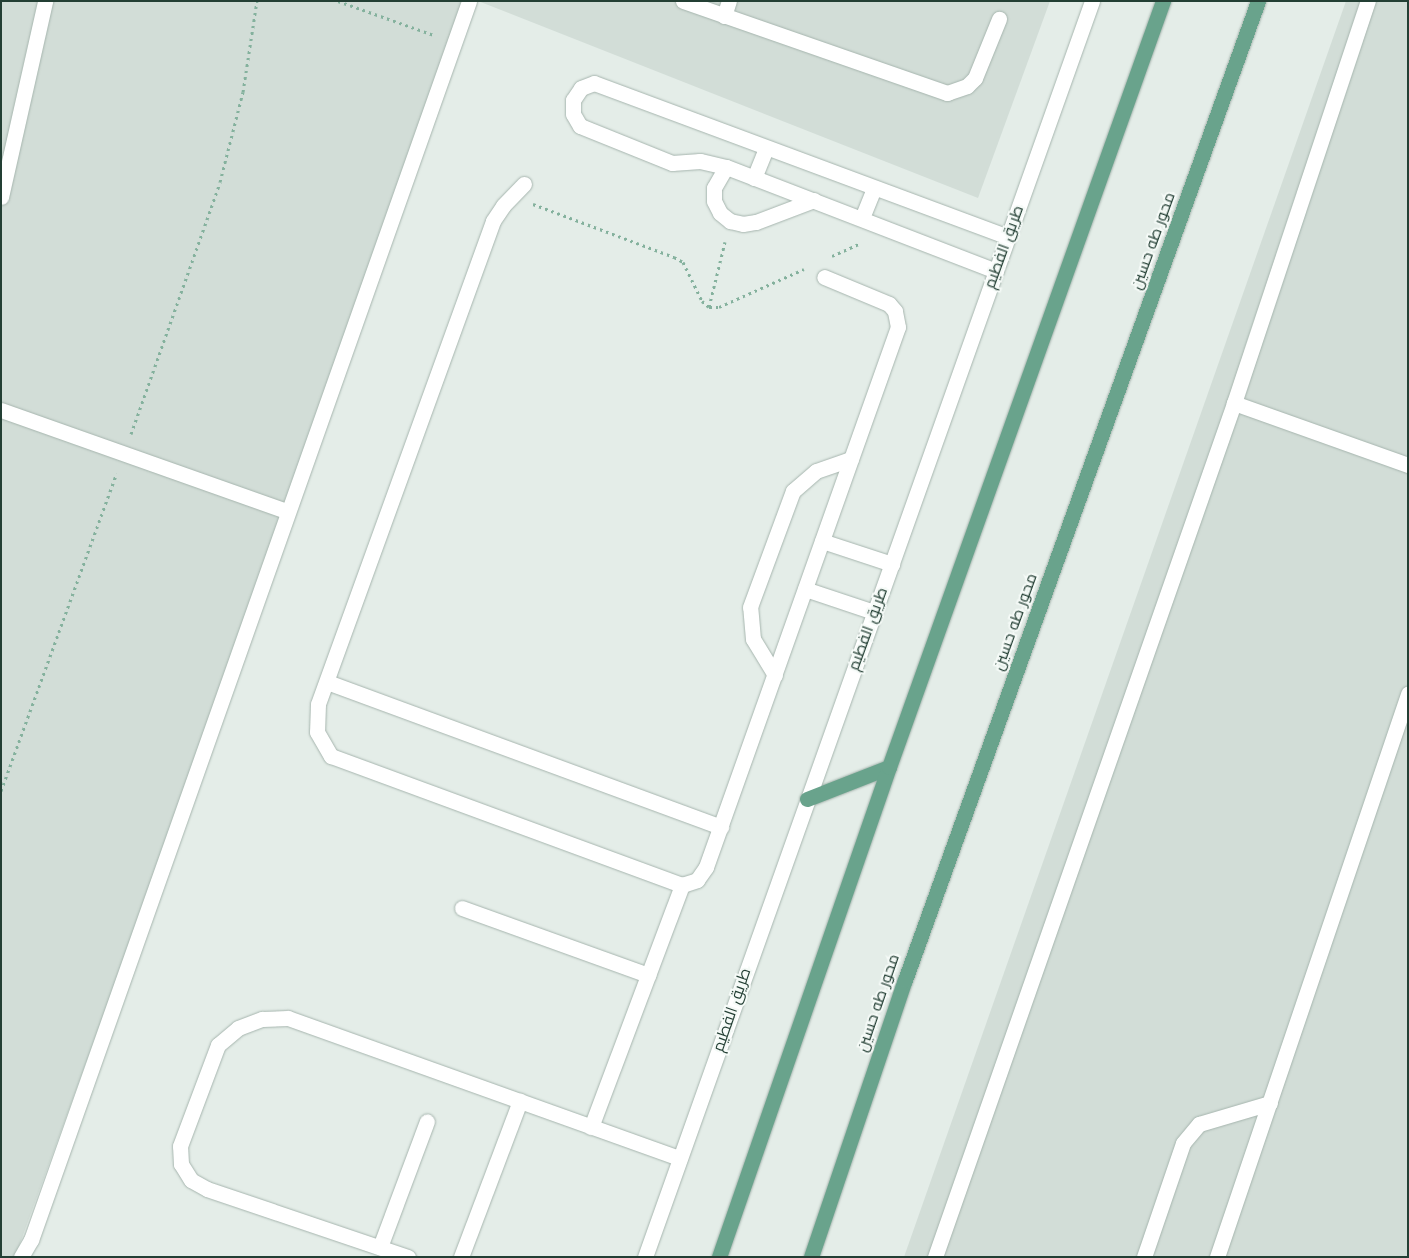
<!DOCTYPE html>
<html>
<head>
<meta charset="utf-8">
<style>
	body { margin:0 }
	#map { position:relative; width:1409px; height:1258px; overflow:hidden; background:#e4ede8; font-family:Helvetica,Cairo,sans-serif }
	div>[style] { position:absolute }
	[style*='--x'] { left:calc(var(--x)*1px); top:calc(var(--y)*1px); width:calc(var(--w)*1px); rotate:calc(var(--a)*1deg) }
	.built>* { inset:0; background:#d2ddd7 }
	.path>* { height:3px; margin-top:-1.5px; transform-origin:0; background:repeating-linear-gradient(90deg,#84b19d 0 2.5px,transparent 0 6.5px) }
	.roads { filter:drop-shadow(0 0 1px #a6b5ae) drop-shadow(0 0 1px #a6b5ae) }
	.minor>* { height:15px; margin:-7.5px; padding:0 7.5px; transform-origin:7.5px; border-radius:7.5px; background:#fff }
	.major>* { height:15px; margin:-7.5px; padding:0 7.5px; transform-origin:7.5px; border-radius:7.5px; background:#69a38c }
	span { translate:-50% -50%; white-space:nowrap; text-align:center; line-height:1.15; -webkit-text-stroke:4px #f5faf7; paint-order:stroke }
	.street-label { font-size:16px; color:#233f34 }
	.frame { position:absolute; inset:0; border:2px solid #233f34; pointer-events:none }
</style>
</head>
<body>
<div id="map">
	<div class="built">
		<i style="clip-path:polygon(1px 1px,474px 1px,15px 1257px,1px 1257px)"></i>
		<i style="clip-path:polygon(478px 1px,1050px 1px,978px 198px)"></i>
		<i style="clip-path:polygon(1346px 1px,1408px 1px,1408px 1257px,904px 1257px)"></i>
	</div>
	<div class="path">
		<i style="--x:338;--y:1;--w:102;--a:19.5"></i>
		<i style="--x:533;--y:204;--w:151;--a:20.6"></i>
		<i style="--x:674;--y:257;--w:10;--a:29"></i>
		<i style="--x:683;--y:262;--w:43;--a:64"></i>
		<i style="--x:702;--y:301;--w:9;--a:41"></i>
		<i style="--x:709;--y:307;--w:10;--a:0"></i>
		<i style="--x:719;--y:307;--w:93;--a:-24.1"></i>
		<i style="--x:832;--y:256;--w:32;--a:-24"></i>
		<i style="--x:709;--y:307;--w:67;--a:-76.2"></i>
		<i style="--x:131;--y:434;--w:267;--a:-70.5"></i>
		<i style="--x:220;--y:182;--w:93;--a:-75.7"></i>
		<i style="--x:243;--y:92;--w:92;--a:-81.3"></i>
		<i style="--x:1;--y:791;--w:338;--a:-70"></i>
	</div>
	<div class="roads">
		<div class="minor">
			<i style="--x:683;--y:1;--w:280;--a:19.2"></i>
			<i style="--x:947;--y:93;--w:21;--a:-19"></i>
			<i style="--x:967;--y:86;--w:11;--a:-45"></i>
			<i style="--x:975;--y:78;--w:64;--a:-67.9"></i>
			<i style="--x:724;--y:16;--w:16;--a:-72"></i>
			<i style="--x:726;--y:167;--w:24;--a:120"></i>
			<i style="--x:714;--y:188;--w:13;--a:90"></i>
			<i style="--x:714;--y:201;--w:13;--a:63"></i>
			<i style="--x:720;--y:213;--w:13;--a:39"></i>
			<i style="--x:730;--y:221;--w:13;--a:13"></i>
			<i style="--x:743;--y:224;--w:13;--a:-9"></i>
			<i style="--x:756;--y:222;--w:62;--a:-20.8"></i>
			<i style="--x:754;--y:178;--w:32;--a:-68"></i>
			<i style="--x:524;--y:184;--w:30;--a:134"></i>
			<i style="--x:503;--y:206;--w:18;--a:124"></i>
			<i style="--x:493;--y:221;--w:514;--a:109.92"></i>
			<i style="--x:318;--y:704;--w:28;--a:92"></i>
			<i style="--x:317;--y:732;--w:28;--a:60"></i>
			<i style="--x:331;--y:756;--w:374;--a:20.2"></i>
			<i style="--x:682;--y:885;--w:16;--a:-18"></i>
			<i style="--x:697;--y:880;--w:16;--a:-55"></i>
			<i style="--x:706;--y:867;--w:573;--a:-70.43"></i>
			<i style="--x:898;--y:327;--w:16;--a:-101"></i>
			<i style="--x:895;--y:311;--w:9;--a:-131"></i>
			<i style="--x:889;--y:304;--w:70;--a:-157.4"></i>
			<i style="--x:1;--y:197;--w:201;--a:-77.3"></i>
			<i style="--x:862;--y:218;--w:31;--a:-68"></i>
			<i style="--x:996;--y:271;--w:289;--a:-158.9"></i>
			<i style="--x:726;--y:167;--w:27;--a:-167"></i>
			<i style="--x:700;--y:161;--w:28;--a:176"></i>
			<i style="--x:672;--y:163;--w:99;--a:-158.1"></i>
			<i style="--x:580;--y:126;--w:14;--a:-120"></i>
			<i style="--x:573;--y:114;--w:14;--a:-90"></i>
			<i style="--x:573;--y:100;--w:14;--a:-56"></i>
			<i style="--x:581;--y:88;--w:14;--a:-21"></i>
			<i style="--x:594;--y:83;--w:442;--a:20.4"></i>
			<i style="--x:1234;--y:403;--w:185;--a:19.6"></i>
			<i style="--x:1;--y:410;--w:303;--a:19.5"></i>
			<i style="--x:822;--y:541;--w:74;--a:18.2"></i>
			<i style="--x:805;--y:589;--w:73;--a:18.4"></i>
			<i style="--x:775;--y:675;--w:42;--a:-121.4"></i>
			<i style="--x:753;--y:639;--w:32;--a:-95"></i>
			<i style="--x:750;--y:607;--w:124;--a:-69.7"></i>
			<i style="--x:793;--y:491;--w:30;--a:-41"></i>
			<i style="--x:816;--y:471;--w:37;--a:-19"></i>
			<i style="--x:327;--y:682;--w:420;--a:20.2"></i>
			<i style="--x:462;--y:908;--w:198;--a:19.8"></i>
			<i style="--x:591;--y:1127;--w:259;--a:-69.4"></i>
			<i style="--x:380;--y:1247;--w:134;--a:-69.5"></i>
			<i style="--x:21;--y:1257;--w:20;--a:-60"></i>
			<i style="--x:31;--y:1240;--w:1314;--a:-70.53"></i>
			<i style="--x:408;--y:1257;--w:212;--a:-161.3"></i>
			<i style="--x:207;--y:1189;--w:18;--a:-151"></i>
			<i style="--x:191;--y:1180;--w:19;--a:-122"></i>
			<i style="--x:181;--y:1164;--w:18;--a:-93"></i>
			<i style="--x:180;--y:1146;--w:108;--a:-69.4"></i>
			<i style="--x:218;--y:1045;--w:26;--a:-40"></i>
			<i style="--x:238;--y:1028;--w:26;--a:-21"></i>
			<i style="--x:262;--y:1019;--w:26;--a:-2"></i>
			<i style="--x:288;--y:1018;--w:416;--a:19.7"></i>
			<i style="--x:461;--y:1257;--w:167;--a:-69.3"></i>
			<i style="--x:645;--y:1257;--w:1333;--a:-70.41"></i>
			<i style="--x:935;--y:1257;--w:905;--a:-70.7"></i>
			<i style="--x:1234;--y:403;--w:424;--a:-71.6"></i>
			<i style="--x:1144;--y:1257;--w:120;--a:-71.1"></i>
			<i style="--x:1183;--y:1143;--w:25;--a:-50"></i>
			<i style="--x:1199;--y:1124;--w:74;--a:-16.5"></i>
			<i style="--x:1217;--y:1257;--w:595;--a:-71.26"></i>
		</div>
		<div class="major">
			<i style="--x:807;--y:799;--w:88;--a:-21.3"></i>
			<i style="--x:719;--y:1257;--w:519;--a:-70.87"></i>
			<i style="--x:889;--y:767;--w:814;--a:-70.32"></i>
			<i style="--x:811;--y:1257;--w:293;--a:-71.3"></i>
			<i style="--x:905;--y:980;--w:1041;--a:-70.17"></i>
		</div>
	</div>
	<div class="street-label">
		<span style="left:1153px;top:241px;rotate:-70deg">محور طه حسين</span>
		<span style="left:1004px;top:247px;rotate:-70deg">طريق الفطيم</span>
		<span style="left:1015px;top:622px;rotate:-70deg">محور طه حسين</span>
		<span style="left:868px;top:629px;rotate:-70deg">طريق الفطيم</span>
		<span style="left:878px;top:1003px;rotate:-71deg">محور طه حسين</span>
		<span style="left:732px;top:1010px;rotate:-71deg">طريق الفطيم</span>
	</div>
	<div class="frame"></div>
</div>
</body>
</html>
